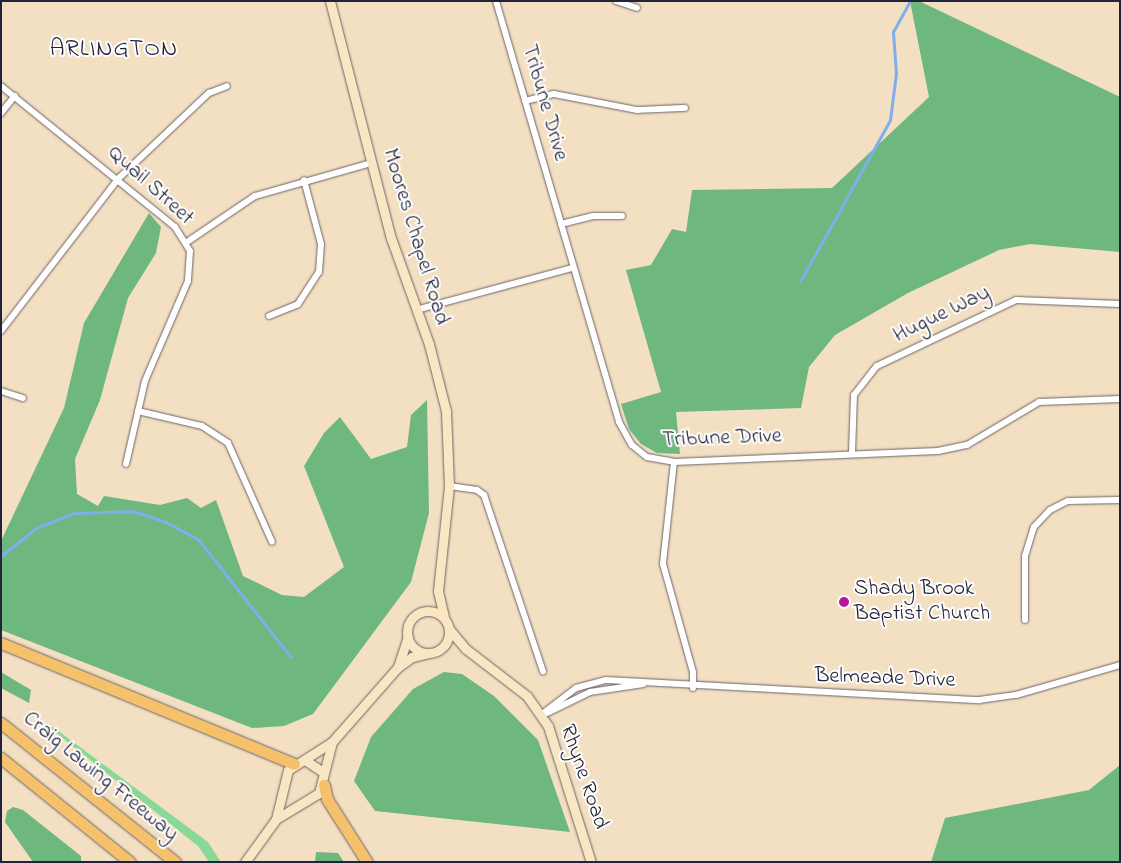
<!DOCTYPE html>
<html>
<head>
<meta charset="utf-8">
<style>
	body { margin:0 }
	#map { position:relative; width:1121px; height:863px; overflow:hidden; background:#f3dfc1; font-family:"Indie Flower",sans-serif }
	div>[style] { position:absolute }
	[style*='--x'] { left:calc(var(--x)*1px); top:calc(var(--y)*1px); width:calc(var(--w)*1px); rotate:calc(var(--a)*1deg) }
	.green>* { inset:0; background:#89d897 }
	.forest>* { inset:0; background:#6eb880 }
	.stream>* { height:2.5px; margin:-1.25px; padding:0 1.25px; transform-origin:1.25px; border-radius:1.25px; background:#7eafea }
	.roads { filter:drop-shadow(0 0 1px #6b646a) drop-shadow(0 0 1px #6b646a) }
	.street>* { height:6px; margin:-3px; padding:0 3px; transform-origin:3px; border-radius:3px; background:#fff }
	.secondary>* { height:9px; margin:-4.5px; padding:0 4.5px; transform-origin:4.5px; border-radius:4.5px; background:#fbe6c4 }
	.secondary>.ring { margin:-4.5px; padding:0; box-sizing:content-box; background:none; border:9px solid #fbe6c4; border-radius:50% }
	.highway>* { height:11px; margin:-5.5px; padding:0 5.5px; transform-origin:5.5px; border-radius:5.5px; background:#f5c16b }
	.dots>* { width:14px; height:14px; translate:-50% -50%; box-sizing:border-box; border:2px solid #fff; border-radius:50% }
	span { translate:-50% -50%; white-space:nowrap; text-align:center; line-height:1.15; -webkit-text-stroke:4px #fff; paint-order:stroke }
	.street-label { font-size:22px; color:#22223b }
	.poi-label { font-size:22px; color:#22223b }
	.left { translate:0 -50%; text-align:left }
	.neighbourhood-label { font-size:24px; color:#22223b; letter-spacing:1px }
	.frame { position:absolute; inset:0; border:2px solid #22223b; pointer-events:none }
</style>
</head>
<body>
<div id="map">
	<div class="green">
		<i style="clip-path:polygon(53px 727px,208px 842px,221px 862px,209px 862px,198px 846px,50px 728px)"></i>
	</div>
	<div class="forest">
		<i style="clip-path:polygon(910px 1px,919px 1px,1120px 97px,1120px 252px,1030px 244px,999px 250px,908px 293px,835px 335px,809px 367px,801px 408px,676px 412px,680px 454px,657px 453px,641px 444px,629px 429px,621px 404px,661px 392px,626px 270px,651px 265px,672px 229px,686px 232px,692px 190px,832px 188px,929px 97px)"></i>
		<i style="clip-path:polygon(149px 213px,161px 227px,156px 253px,128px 298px,100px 400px,75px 459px,77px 494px,98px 506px,104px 496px,160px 505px,187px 498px,201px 508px,216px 500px,243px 576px,282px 595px,304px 597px,344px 567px,304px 466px,324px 433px,340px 417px,371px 459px,407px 447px,411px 415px,427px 400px,429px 513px,411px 582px,313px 714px,284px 726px,252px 728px,1px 630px,1px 541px,64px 408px,84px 323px)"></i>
		<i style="clip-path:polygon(1px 672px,31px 690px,29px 703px,1px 688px)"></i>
		<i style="clip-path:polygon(444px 672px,462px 674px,494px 696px,538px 740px,570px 832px,375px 811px,354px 781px,371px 737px,413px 689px)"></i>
		<i style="clip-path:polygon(1120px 765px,1120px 862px,931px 862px,945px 818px,1089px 790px)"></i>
		<i style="clip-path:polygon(13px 807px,23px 810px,81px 856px,81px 862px,33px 862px,5px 822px,7px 811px)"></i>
		<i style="clip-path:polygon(316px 852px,338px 853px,344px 862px,315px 862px)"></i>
	</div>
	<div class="stream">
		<i style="--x:800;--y:282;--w:185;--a:-60.9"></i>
		<i style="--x:890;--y:120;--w:46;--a:-82.6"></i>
		<i style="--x:896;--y:74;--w:42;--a:-94.1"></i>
		<i style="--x:893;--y:32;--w:35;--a:-61"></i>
		<i style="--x:1;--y:556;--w:47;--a:-38.1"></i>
		<i style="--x:38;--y:527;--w:40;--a:-21"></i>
		<i style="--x:75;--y:513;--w:58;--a:-2"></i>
		<i style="--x:133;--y:511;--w:33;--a:18"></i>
		<i style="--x:164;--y:521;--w:40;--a:28"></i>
		<i style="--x:199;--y:540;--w:149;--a:51.8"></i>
	</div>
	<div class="roads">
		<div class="street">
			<i style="--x:496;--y:1;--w:439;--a:73.7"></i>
			<i style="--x:619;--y:422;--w:26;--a:61"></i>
			<i style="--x:632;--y:445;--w:19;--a:39"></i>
			<i style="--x:647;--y:457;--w:27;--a:10"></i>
			<i style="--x:674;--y:462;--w:264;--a:-2.4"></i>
			<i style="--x:938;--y:451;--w:30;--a:-12"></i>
			<i style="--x:967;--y:445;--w:84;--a:-30.8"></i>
			<i style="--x:1039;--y:402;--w:81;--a:-2.1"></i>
			<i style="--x:616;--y:1;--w:22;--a:18"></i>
			<i style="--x:1;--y:86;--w:224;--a:39"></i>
			<i style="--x:175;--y:227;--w:28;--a:58"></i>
			<i style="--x:190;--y:251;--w:30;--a:94"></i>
			<i style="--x:188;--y:281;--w:109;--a:113.3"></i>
			<i style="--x:145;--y:381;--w:85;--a:102.9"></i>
			<i style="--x:525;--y:101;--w:30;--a:-14"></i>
			<i style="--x:554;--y:94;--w:85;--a:10.9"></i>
			<i style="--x:637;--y:110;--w:48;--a:-2.4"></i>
			<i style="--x:1;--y:113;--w:22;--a:-51"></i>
			<i style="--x:561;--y:224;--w:33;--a:-14"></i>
			<i style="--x:593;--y:216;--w:29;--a:0"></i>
			<i style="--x:187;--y:242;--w:82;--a:-34.1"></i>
			<i style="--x:255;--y:196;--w:121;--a:-15.9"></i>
			<i style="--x:416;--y:310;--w:162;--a:-15.1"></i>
			<i style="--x:269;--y:316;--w:31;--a:-22"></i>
			<i style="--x:298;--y:304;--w:38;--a:-57"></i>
			<i style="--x:319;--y:272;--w:28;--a:-86"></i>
			<i style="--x:321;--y:244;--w:66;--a:-104.9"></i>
			<i style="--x:1;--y:331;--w:193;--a:-52.4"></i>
			<i style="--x:119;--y:178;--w:124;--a:-43.4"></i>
			<i style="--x:209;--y:93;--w:19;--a:-21"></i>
			<i style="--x:1;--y:391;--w:23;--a:18"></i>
			<i style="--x:138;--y:411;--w:66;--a:13.2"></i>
			<i style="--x:202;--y:426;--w:31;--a:33"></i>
			<i style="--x:228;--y:443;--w:108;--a:66"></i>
			<i style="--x:852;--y:454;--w:59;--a:-88.1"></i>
			<i style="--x:854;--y:395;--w:37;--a:-52"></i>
			<i style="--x:877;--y:366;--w:154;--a:-25.4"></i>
			<i style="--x:1016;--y:300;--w:104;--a:2.2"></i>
			<i style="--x:674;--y:462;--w:103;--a:96.2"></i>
			<i style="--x:663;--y:564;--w:112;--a:74.5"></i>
			<i style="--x:693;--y:672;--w:16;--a:90"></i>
			<i style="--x:449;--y:486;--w:28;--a:8"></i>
			<i style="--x:477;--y:490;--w:9;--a:36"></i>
			<i style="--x:484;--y:495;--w:186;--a:71.5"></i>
			<i style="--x:1025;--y:620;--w:64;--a:-90"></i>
			<i style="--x:1025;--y:556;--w:30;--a:-73"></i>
			<i style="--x:1034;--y:527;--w:23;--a:-47"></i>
			<i style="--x:1050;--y:510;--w:20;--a:-27"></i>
			<i style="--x:1068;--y:501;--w:52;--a:-1.1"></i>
			<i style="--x:547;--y:713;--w:48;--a:-26"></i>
			<i style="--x:590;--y:692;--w:54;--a:-8.6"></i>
			<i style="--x:541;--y:715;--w:44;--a:-37.6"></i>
			<i style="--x:576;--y:688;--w:31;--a:-15"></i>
			<i style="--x:606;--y:680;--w:374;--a:3.1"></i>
			<i style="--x:979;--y:700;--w:37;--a:-8"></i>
			<i style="--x:1016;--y:695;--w:108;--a:-16.1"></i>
		</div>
		<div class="secondary">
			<i style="--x:330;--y:1;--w:245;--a:75.6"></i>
			<i style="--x:391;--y:238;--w:113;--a:70.3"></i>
			<i style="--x:429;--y:344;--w:69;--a:75.8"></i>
			<i style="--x:446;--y:411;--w:75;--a:87.7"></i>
			<i style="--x:449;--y:486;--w:106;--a:96"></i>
			<i style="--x:438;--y:591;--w:27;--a:77"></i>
			<i class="ring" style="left:407px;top:611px;width:33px;height:33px"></i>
			<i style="--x:449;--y:629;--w:26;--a:50"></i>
			<i style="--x:466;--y:649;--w:77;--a:37.6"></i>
			<i style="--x:527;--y:696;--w:37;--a:55"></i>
			<i style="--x:548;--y:726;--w:143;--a:72.5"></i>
			<i style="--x:398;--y:667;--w:32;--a:-72"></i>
			<i style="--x:305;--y:760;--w:22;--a:34"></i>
			<i style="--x:276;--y:819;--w:50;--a:-76.2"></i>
			<i style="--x:288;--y:770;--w:52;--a:-32.5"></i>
			<i style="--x:332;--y:742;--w:100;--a:-48.7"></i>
			<i style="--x:398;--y:667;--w:17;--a:-36"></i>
			<i style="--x:412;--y:657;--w:17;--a:-13"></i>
			<i style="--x:245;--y:862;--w:53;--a:-54.2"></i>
			<i style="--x:276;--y:819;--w:50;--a:-31.2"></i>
			<i style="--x:319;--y:793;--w:53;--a:-75.7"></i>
		</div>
		<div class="highway">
			<i style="--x:1;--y:643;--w:317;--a:22.4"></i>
			<i style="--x:1;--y:723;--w:223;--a:38.6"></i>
			<i style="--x:1;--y:758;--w:166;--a:38.9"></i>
			<i style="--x:324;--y:785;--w:14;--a:78"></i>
			<i style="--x:327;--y:799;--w:75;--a:57.6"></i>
		</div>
	</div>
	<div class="dots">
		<i style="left:844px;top:602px;background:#b5179e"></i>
	</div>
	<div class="street-label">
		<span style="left:544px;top:103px;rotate:74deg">Tribune Drive</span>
		<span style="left:150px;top:186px;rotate:42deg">Quail Street</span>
		<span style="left:415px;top:237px;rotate:73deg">Moores Chapel Road</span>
		<span style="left:942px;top:315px;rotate:-26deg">Hugue Way</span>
		<span style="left:722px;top:439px;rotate:-2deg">Tribune Drive</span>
		<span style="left:885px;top:679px;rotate:2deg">Belmeade Drive</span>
		<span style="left:100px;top:777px;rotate:39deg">Craig Lawing Freeway</span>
		<span style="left:583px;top:777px;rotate:71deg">Rhyne Road</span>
	</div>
	<div class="poi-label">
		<span class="left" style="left:854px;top:602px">Shady Brook<br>Baptist Church</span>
	</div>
	<div class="neighbourhood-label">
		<span style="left:114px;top:50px">ARLINGTON</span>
	</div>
	<div class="frame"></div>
</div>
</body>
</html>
